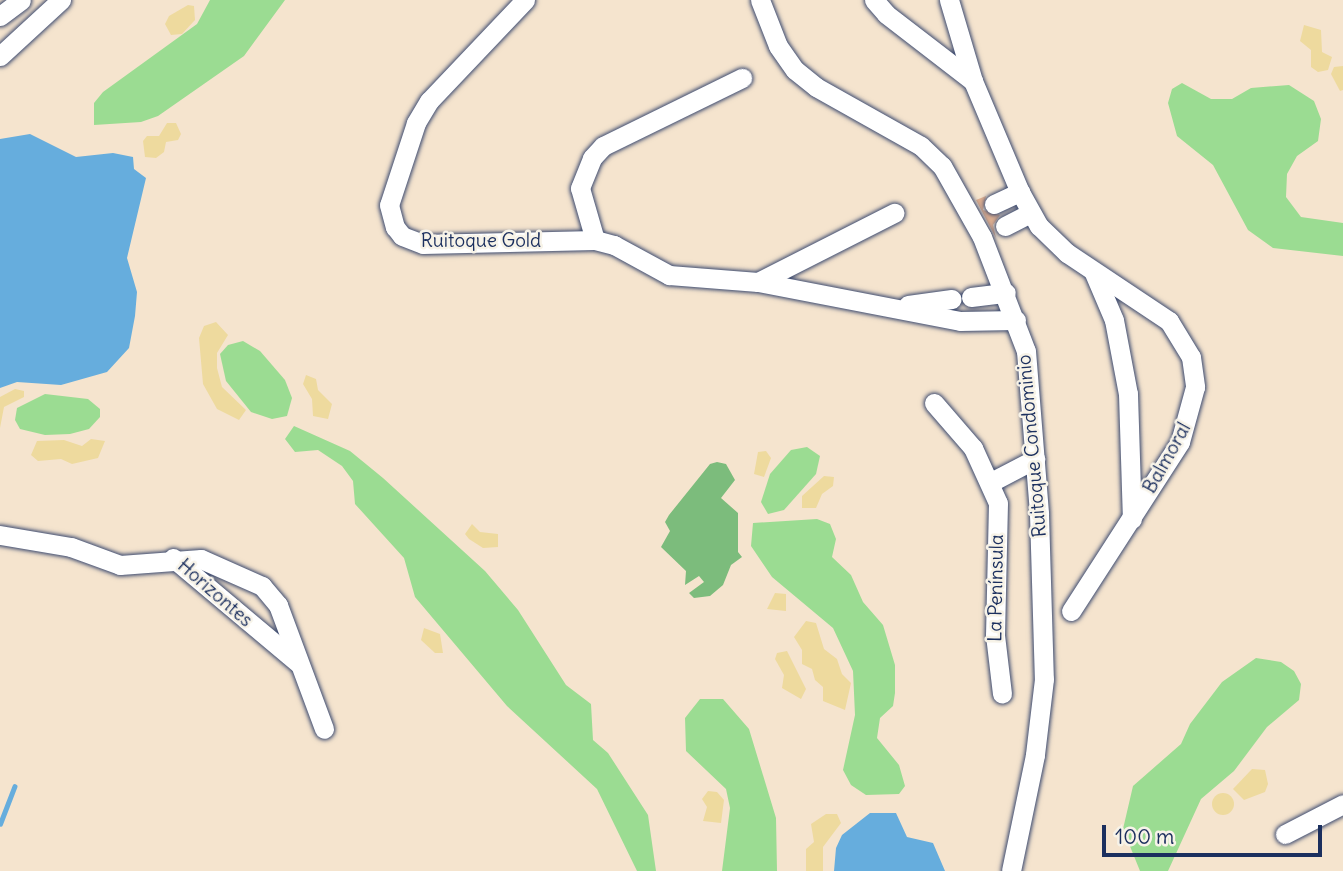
<!DOCTYPE html>
<html>
<head>
<meta charset="utf-8">
<style>
	body { margin:0 }
	#map { position:relative; width:1343px; height:871px; overflow:hidden; background:#f5e4ce; font-family:Delius,sans-serif }
	div>[style] { position:absolute }
	[style*='--x'] { left:calc(var(--x)*1px); top:calc(var(--y)*1px); width:calc(var(--w)*1px); rotate:calc(var(--a)*1deg) }
	.green>* { inset:0; background:#9bdc92 }
	.forest>* { inset:0; background:#7cbc7c }
	.sand>* { inset:0; background:#eeda9e }
	.round { border-radius:50% }
	.water>* { inset:0; background:#66addd }
	.stream>* { height:4.5px; margin:-2.25px; padding:0 2.25px; transform-origin:2.25px; border-radius:2.25px; background:#66addd }
	.building>* { inset:0; background:#e0b090 }
	.roads { filter:drop-shadow(0 0 2px #3c4a6f) drop-shadow(0 0 2px #3c4a6f) }
	.minor>* { height:19px; margin:-9.5px; padding:0 9.5px; transform-origin:9.5px; border-radius:9.5px; background:#fff }
	span { translate:-50% -50%; white-space:nowrap; text-align:center; line-height:1.15; -webkit-text-stroke:5px #f7f3e8; paint-order:stroke }
	.street-label { font-size:19px; color:#1b2f5e }
	.scale { position:absolute; left:1102px; top:825px; width:220px; height:32px; box-sizing:border-box; border:4px solid #1b2f5e; border-top:0; padding-left:9px; font-size:21px; line-height:24px; white-space:nowrap; color:#1b2f5e; -webkit-text-stroke:5px #f7f3e8; paint-order:stroke }
</style>
</head>
<body>
<div id="map">
	<div class="green">
		<i style="clip-path:polygon(210px 0,285px 0,244px 56px,158px 116px,141px 122px,94px 125px,94px 103px,103px 92px,197px 24px)"></i>
		<i style="clip-path:polygon(1182px 83px,1211px 99px,1232px 99px,1251px 88px,1289px 85px,1314px 101px,1321px 119px,1318px 141px,1297px 156px,1287px 174px,1286px 197px,1301px 217px,1343px 223px,1343px 256px,1273px 248px,1248px 230px,1213px 165px,1177px 136px,1168px 103px,1172px 89px)"></i>
		<i style="clip-path:polygon(243px 341px,260px 351px,285px 380px,292px 398px,287px 416px,272px 419px,251px 412px,226px 381px,220px 354px,228px 345px)"></i>
		<i style="clip-path:polygon(45px 394px,88px 399px,100px 409px,100px 417px,89px 429px,70px 434px,45px 435px,20px 429px,15px 420px,17px 408px)"></i>
		<i style="clip-path:polygon(294px 426px,350px 451px,383px 478px,485px 571px,518px 610px,566px 685px,591px 704px,593px 740px,608px 753px,648px 815px,656px 871px,637px 871px,597px 789px,507px 706px,415px 597px,404px 558px,355px 504px,353px 481px,342px 466px,318px 450px,295px 452px,285px 439px)"></i>
		<i style="clip-path:polygon(807px 447px,820px 456px,816px 474px,784px 510px,768px 514px,761px 502px,770px 474px,791px 450px)"></i>
		<i style="clip-path:polygon(817px 519px,830px 524px,836px 539px,832px 557px,851px 575px,863px 602px,883px 625px,895px 665px,895px 693px,893px 706px,880px 718px,877px 738px,899px 765px,905px 786px,899px 794px,866px 795px,851px 785px,843px 770px,855px 715px,853px 671px,833px 628px,772px 577px,751px 546px,753px 523px)"></i>
		<i style="clip-path:polygon(1256px 658px,1281px 662px,1294px 671px,1301px 684px,1299px 700px,1267px 727px,1234px 771px,1201px 799px,1168px 871px,1140px 871px,1123px 829px,1133px 786px,1181px 744px,1190px 724px,1222px 682px)"></i>
		<i style="clip-path:polygon(700px 699px,723px 699px,749px 729px,776px 818px,777px 871px,722px 871px,730px 808px,726px 789px,686px 751px,685px 718px)"></i>
	</div>
	<div class="forest">
		<i style="clip-path:polygon(717px 462px,726px 464px,735px 480px,721px 498px,738px 513px,738px 552px,742px 557px,731px 565px,723px 585px,710px 596px,694px 598px,689px 593px,704px 582px,699px 576px,685px 585px,686px 571px,661px 547px,670px 531px,665px 522px,669px 515px,710px 464px)"></i>
	</div>
	<div class="sand">
		<i style="clip-path:polygon(188px 5px,194px 6px,195px 20px,182px 34px,171px 35px,165px 24px,169px 16px)"></i>
		<i style="clip-path:polygon(1304px 25px,1321px 30px,1322px 52px,1332px 57px,1328px 70px,1318px 72px,1311px 67px,1311px 50px,1300px 41px)"></i>
		<i style="clip-path:polygon(1343px 66px,1343px 90px,1340px 91px,1331px 74px,1334px 67px)"></i>
		<i style="clip-path:polygon(167px 123px,176px 123px,181px 134px,178px 140px,166px 142px,164px 152px,156px 158px,145px 157px,143px 141px,147px 136px,159px 136px)"></i>
		<i style="clip-path:polygon(216px 322px,228px 335px,217px 353px,217px 368px,222px 387px,246px 410px,239px 420px,217px 409px,203px 384px,199px 338px,204px 326px)"></i>
		<i style="clip-path:polygon(306px 375px,316px 379px,318px 390px,332px 404px,328px 419px,313px 416px,312px 399px,303px 384px)"></i>
		<i style="clip-path:polygon(15px 389px,24px 391px,24px 397px,4px 407px,0 428px,0 397px)"></i>
		<i style="clip-path:polygon(91px 439px,105px 441px,98px 458px,72px 464px,61px 459px,38px 461px,31px 455px,37px 441px,64px 440px,82px 446px)"></i>
		<i style="clip-path:polygon(758px 452px,766px 451px,771px 458px,764px 477px,754px 474px)"></i>
		<i style="clip-path:polygon(824px 476px,834px 477px,833px 486px,822px 494px,816px 508px,802px 508px,802px 496px)"></i>
		<i style="clip-path:polygon(472px 524px,480px 532px,498px 534px,498px 547px,483px 548px,469px 539px,465px 534px)"></i>
		<i style="clip-path:polygon(775px 593px,786px 594px,786px 611px,767px 609px)"></i>
		<i style="clip-path:polygon(806px 621px,816px 623px,824px 649px,837px 659px,842px 674px,851px 683px,845px 710px,823px 701px,823px 687px,815px 680px,812px 669px,802px 664px,802px 650px,794px 637px)"></i>
		<i style="clip-path:polygon(424px 628px,440px 634px,443px 653px,435px 653px,421px 640px)"></i>
		<i style="clip-path:polygon(787px 651px,806px 689px,801px 699px,782px 688px,784px 675px,775px 659px,777px 653px)"></i>
		<i style="clip-path:polygon(1252px 769px,1265px 770px,1268px 784px,1265px 792px,1244px 800px,1233px 789px)"></i>
		<i style="clip-path:polygon(708px 791px,717px 792px,724px 800px,721px 823px,703px 821px,707px 807px,702px 799px)"></i>
		<i class="round" style="left:1212px;top:793px;width:22px;height:22px"></i>
		<i style="clip-path:polygon(826px 814px,837px 814px,841px 823px,823px 847px,823px 871px,806px 871px,806px 849px,814px 842px,811px 824px)"></i>
	</div>
	<div class="water">
		<i style="clip-path:polygon(30px 134px,76px 157px,113px 153px,133px 157px,134px 169px,146px 178px,127px 258px,137px 292px,135px 316px,129px 348px,107px 372px,61px 385px,17px 382px,0 388px,0 139px)"></i>
		<i style="clip-path:polygon(870px 813px,896px 813px,907px 837px,933px 843px,945px 871px,834px 871px,836px 848px,842px 835px)"></i>
	</div>
	<div class="stream">
		<i style="--x:0;--y:824;--w:40;--a:-69"></i>
	</div>
	<div class="building">
		<i style="clip-path:polygon(986px 196px,983px 210px,1000px 215px,993px 225px,996px 238px,976px 200px)"></i>
	</div>
	<div class="roads">
		<div class="minor">
			<i style="--x:525;--y:0;--w:139;--a:133.5"></i>
			<i style="--x:429;--y:101;--w:26;--a:121"></i>
			<i style="--x:416;--y:123;--w:86;--a:108.2"></i>
			<i style="--x:389;--y:205;--w:23;--a:75"></i>
			<i style="--x:395;--y:227;--w:11;--a:52"></i>
			<i style="--x:402;--y:236;--w:22;--a:21"></i>
			<i style="--x:423;--y:244;--w:172;--a:-1.3"></i>
			<i style="--x:595;--y:240;--w:20;--a:15"></i>
			<i style="--x:614;--y:245;--w:63;--a:28.6"></i>
			<i style="--x:669;--y:275;--w:89;--a:4.5"></i>
			<i style="--x:758;--y:282;--w:206;--a:10.9"></i>
			<i style="--x:960;--y:321;--w:56;--a:-1"></i>
			<i style="--x:760;--y:0;--w:49;--a:68.6"></i>
			<i style="--x:778;--y:46;--w:29;--a:55"></i>
			<i style="--x:795;--y:70;--w:27;--a:39"></i>
			<i style="--x:816;--y:87;--w:120;--a:29.3"></i>
			<i style="--x:921;--y:146;--w:29;--a:44"></i>
			<i style="--x:942;--y:166;--w:81;--a:60.6"></i>
			<i style="--x:982;--y:237;--w:122;--a:68.9"></i>
			<i style="--x:1026;--y:351;--w:164;--a:85.4"></i>
			<i style="--x:1039;--y:514;--w:165;--a:88.3"></i>
			<i style="--x:1044;--y:679;--w:77;--a:96.8"></i>
			<i style="--x:1035;--y:755;--w:118;--a:101.7"></i>
			<i style="--x:874;--y:0;--w:18;--a:49"></i>
			<i style="--x:886;--y:14;--w:110;--a:37.6"></i>
			<i style="--x:949;--y:0;--w:84;--a:73.5"></i>
			<i style="--x:973;--y:81;--w:121;--a:67.1"></i>
			<i style="--x:1020;--y:192;--w:39;--a:61"></i>
			<i style="--x:1039;--y:226;--w:39;--a:44"></i>
			<i style="--x:1067;--y:253;--w:123;--a:33.7"></i>
			<i style="--x:1169;--y:321;--w:42;--a:58.6"></i>
			<i style="--x:1191;--y:357;--w:30;--a:82"></i>
			<i style="--x:1195;--y:387;--w:57;--a:105.3"></i>
			<i style="--x:1180;--y:442;--w:201;--a:122.8"></i>
			<i style="--x:0;--y:16;--w:26;--a:-37"></i>
			<i style="--x:0;--y:56;--w:83;--a:-42.6"></i>
			<i style="--x:994;--y:204;--w:29;--a:-25"></i>
			<i style="--x:1005;--y:226;--w:29;--a:-27"></i>
			<i style="--x:595;--y:240;--w:54;--a:-106.1"></i>
			<i style="--x:580;--y:188;--w:32;--a:-68"></i>
			<i style="--x:592;--y:158;--w:16;--a:-47"></i>
			<i style="--x:603;--y:146;--w:155;--a:-26.1"></i>
			<i style="--x:1094;--y:273;--w:51;--a:66.9"></i>
			<i style="--x:1114;--y:320;--w:75;--a:79.3"></i>
			<i style="--x:1128;--y:394;--w:125;--a:88.2"></i>
			<i style="--x:758;--y:282;--w:153;--a:-26.9"></i>
			<i style="--x:971;--y:297;--w:35;--a:-7"></i>
			<i style="--x:908;--y:305;--w:44;--a:-7.8"></i>
			<i style="--x:934;--y:403;--w:60;--a:49.1"></i>
			<i style="--x:973;--y:448;--w:60;--a:65.6"></i>
			<i style="--x:998;--y:503;--w:132;--a:91.3"></i>
			<i style="--x:995;--y:635;--w:59;--a:83.2"></i>
			<i style="--x:991;--y:482;--w:50;--a:-27.6"></i>
			<i style="--x:0;--y:535;--w:72;--a:9.6"></i>
			<i style="--x:71;--y:547;--w:52;--a:20.2"></i>
			<i style="--x:120;--y:565;--w:81;--a:-4.2"></i>
			<i style="--x:201;--y:559;--w:67;--a:23.9"></i>
			<i style="--x:262;--y:586;--w:25;--a:50"></i>
			<i style="--x:278;--y:605;--w:132;--a:69.6"></i>
			<i style="--x:173;--y:558;--w:163;--a:40"></i>
			<i style="--x:1285;--y:834;--w:65;--a:-27.3"></i>
		</div>
	</div>
	<div class="street-label">
		<span style="left:481px;top:241px">Ruitoque Gold</span>
		<span style="left:1032px;top:446px;rotate:-95deg">Ruitoque Condominio</span>
		<span style="left:1167px;top:458px;rotate:-61deg">Balmoral</span>
		<span style="left:996px;top:588px;rotate:-89deg">La Península</span>
		<span style="left:215px;top:593px;rotate:41deg">Horizontes</span>
	</div>
	<div class="scale">100 m</div>
</div>
</body>
</html>
